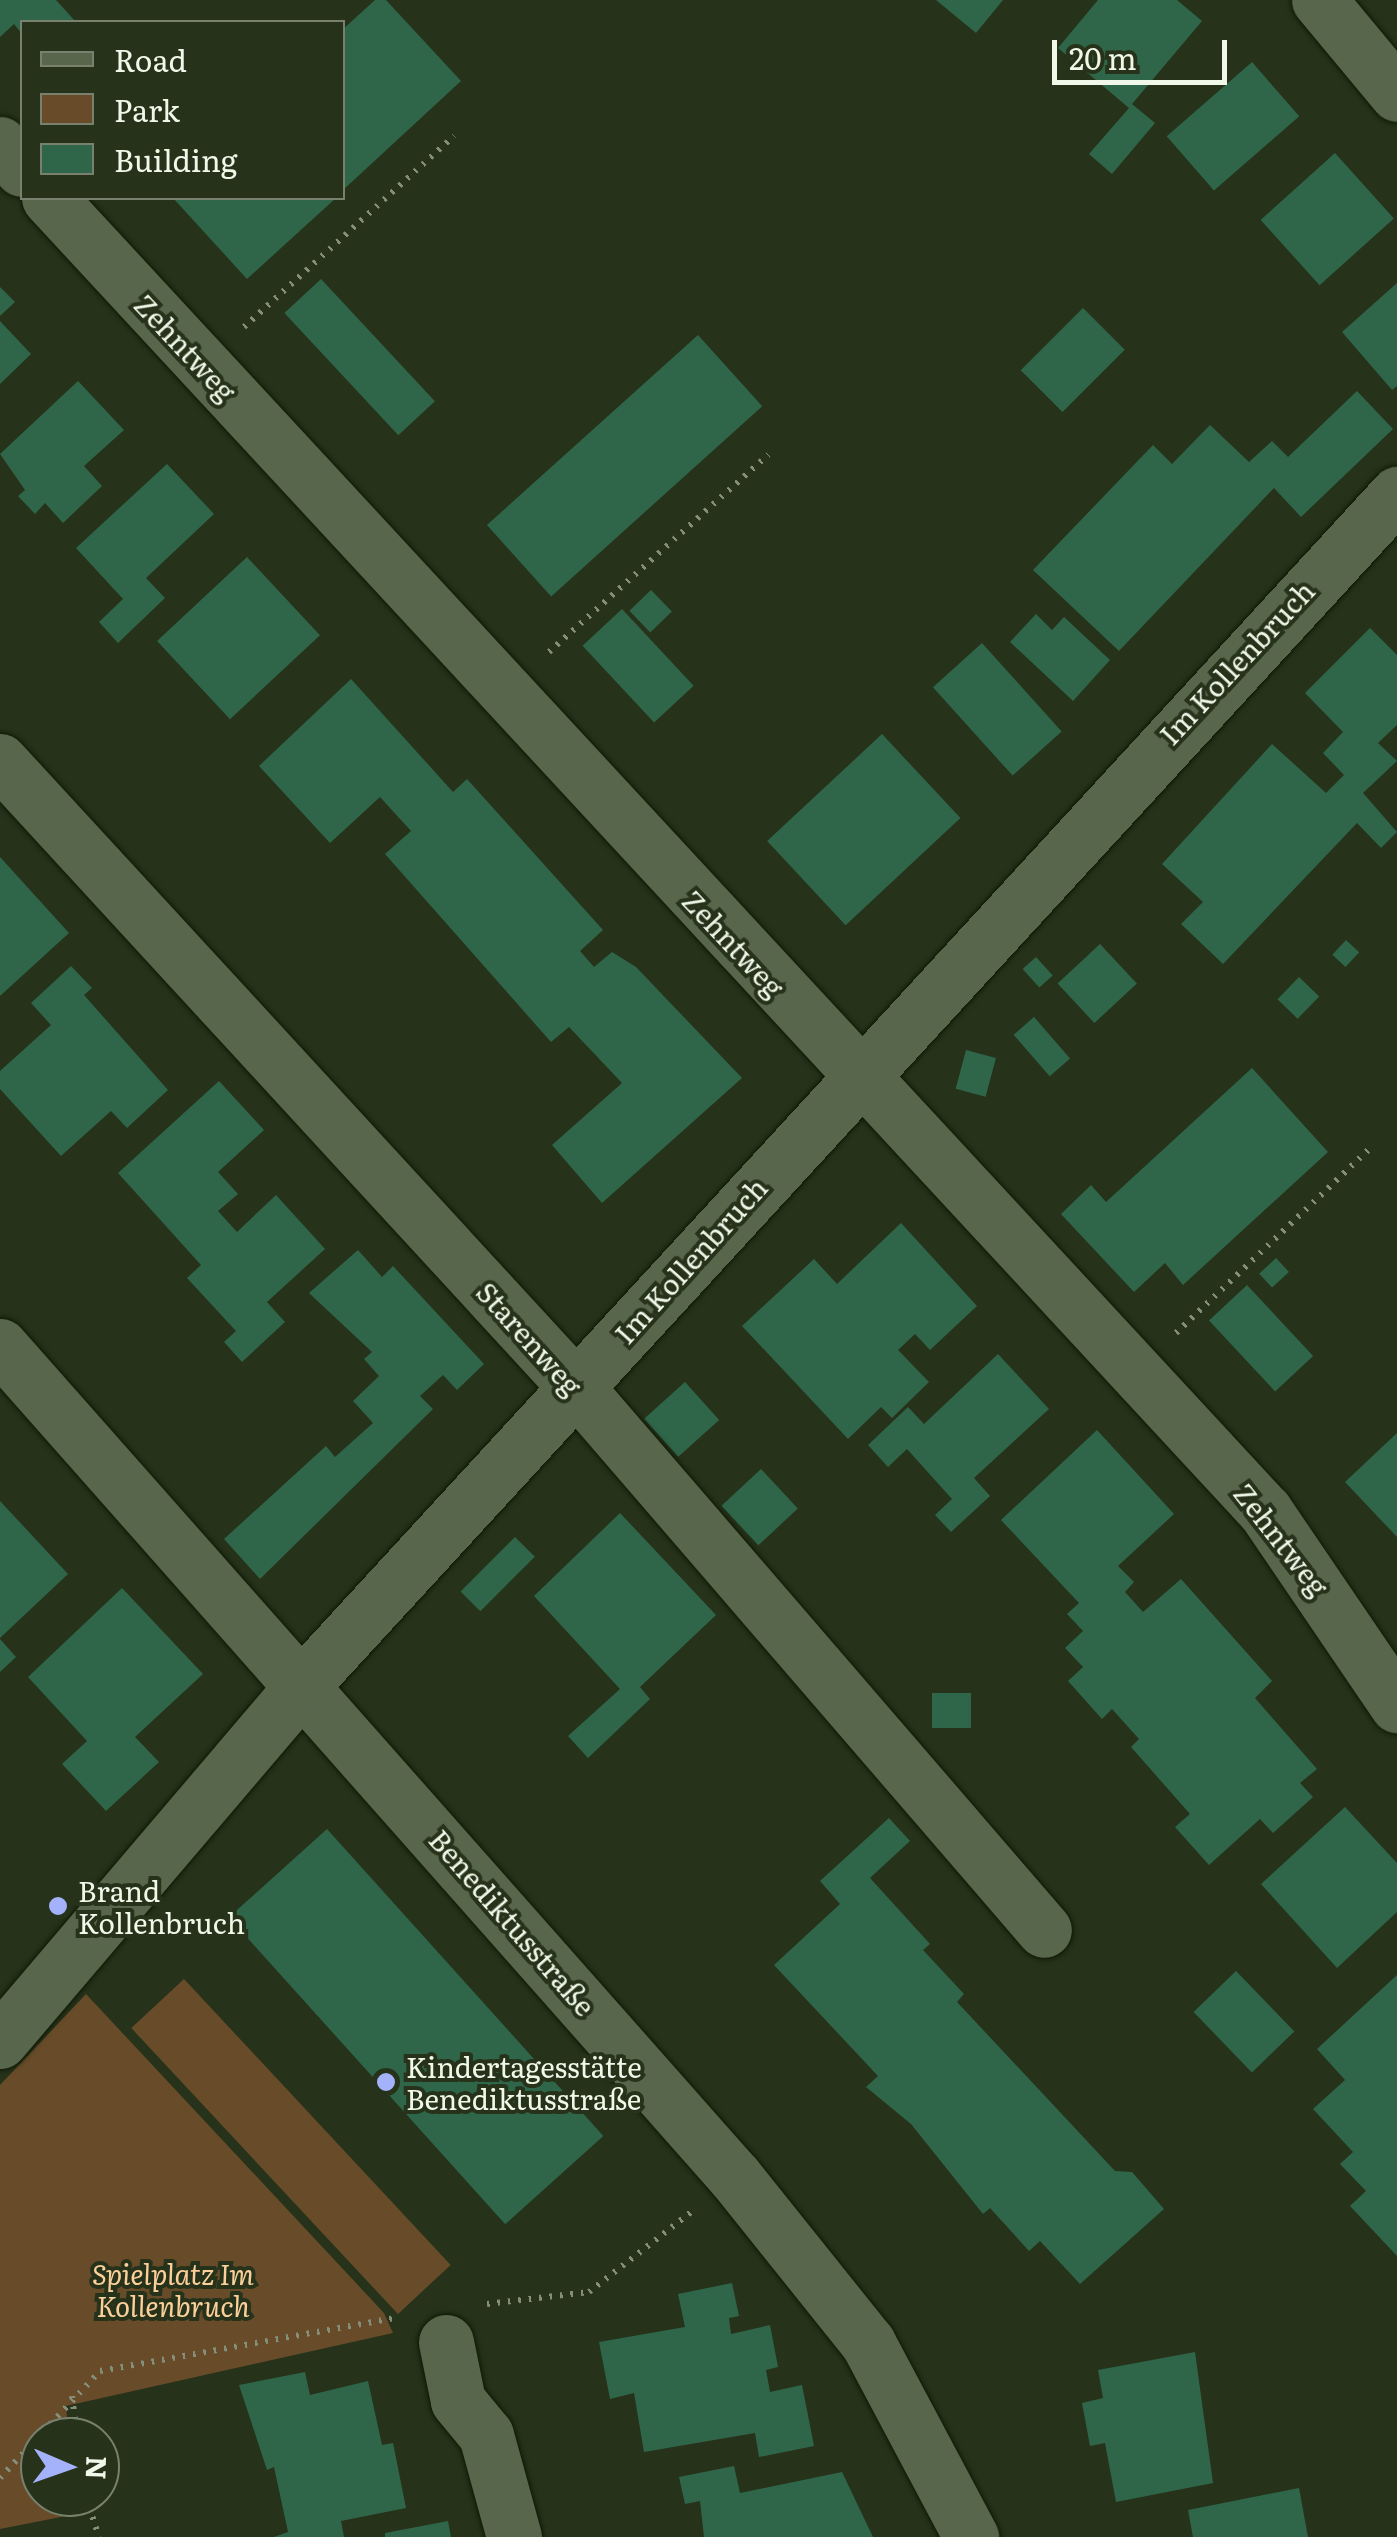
<!DOCTYPE html>
<html>
<head>
<meta charset="utf-8">
<style>
	body { margin:0 }
	#map { position:relative; width:1397px; height:2537px; overflow:hidden; background:#26321a; font-family:Literata,serif }
	div>[style] { position:absolute }
	[style*='--x'] { left:calc(var(--x)*1px); top:calc(var(--y)*1px); width:calc(var(--w)*1px); rotate:calc(var(--a)*1deg) }
	.green>* { inset:0; background:#684c29; transform-origin:0 0 }
	.building>* { inset:0; background:#2f664a; transform-origin:0 0 }
	.path>* { height:6px; margin-top:-3px; transform-origin:0; background:repeating-linear-gradient(90deg,#848e7a 0 2.5px,transparent 0 10.5px) }
	.roads { filter:drop-shadow(0 0 2px #0f1904) drop-shadow(0 0 2px #0f1904) }
	.minor>* { height:55px; margin:-27.5px; padding:0 27.5px; transform-origin:27.5px; border-radius:27.5px; background:#58664c }
	.dots>* { width:28px; height:28px; translate:-50% -50%; box-sizing:border-box; border:5px solid #26321a; border-radius:50% }
	span { translate:-50% -50%; white-space:nowrap; text-align:center; line-height:1.15; -webkit-text-stroke:8px #26321a; paint-order:stroke }
	.street-label { font-size:28px; color:#f0f8e9 }
	.poi-label { font-size:28px; color:#f0f8e9 }
	.left { translate:0 -50%; text-align:left }
	.park-label { font-size:28px; color:#facf9a; font-style:italic }
	.legend { position:absolute; left:20px; top:20px; width:325px; height:180px; box-sizing:border-box; background:#26321a; border:2px solid #77816d; margin:0; padding:12px 18px; list-style:none; font-size:30px; color:#f0f8e9 }
	.legend li { display:flex; align-items:center; gap:20px; height:50px }
	.legend b { width:50px; border:2px solid #77816d }
	.north { position:absolute; left:20px; top:2417px; width:100px; height:100px; box-sizing:border-box; background:#26321a; border:2px solid #77816d; border-radius:50%; rotate:92deg; font-size:28px; font-weight:700; line-height:40px; text-align:center; color:#f0f8e9 }
	.north::after { content:''; display:block; margin:auto; width:35px; height:45px; background:#a4b2fc; clip-path:polygon(50% 0,100% 100%,50% 72%,0 100%) }
	.scale { position:absolute; left:1052px; top:40px; width:175px; height:45px; box-sizing:border-box; border:5px solid #f0f8e9; border-top:0; padding-left:12px; font-size:30px; line-height:35px; white-space:nowrap; color:#f0f8e9; -webkit-text-stroke:8px #26321a; paint-order:stroke }
</style>
</head>
<body>
<div id="map">
	<div class="green">
		<i style="left:184px;top:1979px;width:391px;height:72px;rotate:47deg"></i>
		<i style="clip-path:polygon(86px 1994px,384px 2313px,393px 2333px,66px 2406px,69px 2437px,40px 2437px,40px 2497px,75px 2497px,76px 2514px,0 2529px,0 2085px)"></i>
	</div>
	<div class="building">
		<i style="clip-path:polygon(0 0,56px 0,76px 22px,22px 22px,22px 34px,14px 24px,0 37px)"></i>
		<i style="clip-path:polygon(375px 0,386px 0,461px 81px,342px 191px,342px 30px)"></i>
		<i style="clip-path:polygon(936px 0,1003px 0,976px 33px)"></i>
		<i style="clip-path:polygon(1098px 0,1177px 0,1202px 21px,1132px 104px,1155px 123px,1112px 174px,1089px 154px,1129px 108px,1058px 48px)"></i>
		<i style="left:1252px;top:62px;width:72px;height:113px;rotate:49deg"></i>
		<i style="left:1335px;top:153px;width:88px;height:100px;rotate:48deg"></i>
		<i style="clip-path:polygon(173px 198px,336px 198px,247px 279px)"></i>
		<i style="left:321px;top:279px;width:167px;height:50px;rotate:47deg"></i>
		<i style="clip-path:polygon(1397px 283px,1397px 386px,1392px 390px,1342px 332px)"></i>
		<i style="clip-path:polygon(0 287px,15px 302px,0 316px)"></i>
		<i style="left:1083px;top:308px;width:59px;height:88px;rotate:45deg"></i>
		<i style="clip-path:polygon(0 321px,31px 354px,0 384px)"></i>
		<i style="left:698px;top:335px;width:96px;height:284px;rotate:48deg"></i>
		<i style="clip-path:polygon(78px 381px,124px 430px,84px 466px,102px 486px,63px 523px,45px 503px,35px 514px,18px 496px,25px 490px,0 454px)"></i>
		<i style="clip-path:polygon(1357px 391px,1393px 429px,1301px 517px,1274px 488px,1119px 651px,1033px 570px,1153px 445px,1172px 464px,1210px 425px,1249px 462px,1272px 441px,1288px 457px)"></i>
		<i style="clip-path:polygon(167px 464px,214px 514px,146px 578px,165px 598px,118px 643px,99px 622px,123px 599px,76px 548px)"></i>
		<i style="left:247px;top:557px;width:107px;height:123px;rotate:47deg"></i>
		<i style="left:651px;top:590px;width:30px;height:30px;rotate:46deg"></i>
		<i style="left:622px;top:609px;width:105px;height:54px;rotate:47deg"></i>
		<i style="clip-path:polygon(1036px 614px,1052px 630px,1064px 617px,1110px 660px,1073px 701px,1010px 642px)"></i>
		<i style="clip-path:polygon(1370px 628px,1397px 655px,1397px 725px,1378px 743px,1397px 761px,1363px 793px,1397px 832px,1381px 848px,1357px 823px,1223px 964px,1181px 924px,1203px 902px,1162px 864px,1272px 744px,1326px 793px,1344px 775px,1323px 753px,1343px 732px,1305px 693px)"></i>
		<i style="left:982px;top:643px;width:119px;height:66px;rotate:48deg"></i>
		<i style="clip-path:polygon(351px 679px,453px 792px,467px 779px,603px 930px,580px 951px,594px 967px,612px 952px,636px 967px,742px 1078px,602px 1203px,552px 1145px,622px 1083px,569px 1027px,551px 1042px,385px 854px,411px 831px,380px 797px,330px 843px,259px 766px)"></i>
		<i style="left:882px;top:734px;width:115px;height:157px;rotate:47deg"></i>
		<i style="clip-path:polygon(0 857px,69px 933px,0 996px)"></i>
		<i style="left:1346px;top:940px;width:18px;height:20px;rotate:43deg"></i>
		<i style="left:1100px;top:944px;width:54px;height:58px;rotate:47deg"></i>
		<i style="left:1036px;top:957px;width:25px;height:18px;rotate:48deg"></i>
		<i style="clip-path:polygon(71px 966px,92px 988px,84px 995px,168px 1090px,127px 1128px,111px 1111px,61px 1156px,0 1089px,0 1071px,51px 1025px,31px 1003px)"></i>
		<i style="left:1299px;top:977px;width:28px;height:31px;rotate:44deg"></i>
		<i style="left:1034px;top:1017px;width:55px;height:27px;rotate:49deg"></i>
		<i style="left:966px;top:1050px;width:31px;height:40px;rotate:15deg"></i>
		<i style="clip-path:polygon(1252px 1068px,1328px 1152px,1183px 1285px,1165px 1263px,1134px 1292px,1061px 1214px,1091px 1185px,1106px 1202px)"></i>
		<i style="clip-path:polygon(219px 1081px,264px 1130px,218px 1172px,238px 1194px,218px 1211px,237px 1232px,276px 1195px,325px 1249px,267px 1302px,285px 1322px,242px 1362px,224px 1342px,236px 1331px,187px 1278px,201px 1265px,118px 1173px)"></i>
		<i style="clip-path:polygon(901px 1223px,977px 1306px,930px 1350px,915px 1334px,898px 1350px,929px 1382px,892px 1418px,881px 1407px,848px 1439px,742px 1326px,814px 1259px,837px 1284px)"></i>
		<i style="clip-path:polygon(358px 1250px,382px 1277px,393px 1266px,484px 1364px,457px 1390px,443px 1375px,420px 1396px,433px 1409px,260px 1579px,224px 1539px,326px 1446px,335px 1457px,373px 1423px,353px 1401px,379px 1376px,364px 1359px,372px 1352px,309px 1293px)"></i>
		<i style="left:1276px;top:1258px;width:19px;height:23px;rotate:47deg"></i>
		<i style="left:1247px;top:1285px;width:97px;height:52px;rotate:47deg"></i>
		<i style="clip-path:polygon(998px 1354px,1049px 1409px,974px 1478px,990px 1496px,951px 1532px,935px 1515px,952px 1499px,907px 1449px,888px 1467px,868px 1445px,908px 1407px,924px 1424px)"></i>
		<i style="left:685px;top:1382px;width:51px;height:55px;rotate:48deg"></i>
		<i style="clip-path:polygon(1097px 1430px,1174px 1514px,1118px 1566px,1134px 1582px,1125px 1592px,1143px 1612px,1181px 1579px,1272px 1681px,1255px 1698px,1317px 1769px,1300px 1783px,1313px 1797px,1273px 1833px,1260px 1819px,1209px 1865px,1175px 1827px,1190px 1814px,1131px 1747px,1139px 1739px,1112px 1709px,1102px 1719px,1068px 1681px,1083px 1667px,1065px 1648px,1083px 1631px,1067px 1614px,1079px 1603px,1001px 1520px)"></i>
		<i style="clip-path:polygon(1397px 1433px,1397px 1537px,1345px 1482px)"></i>
		<i style="left:761px;top:1469px;width:54px;height:54px;rotate:47deg"></i>
		<i style="clip-path:polygon(0 1501px,68px 1574px,0 1638px)"></i>
		<i style="clip-path:polygon(620px 1513px,716px 1615px,640px 1687px,650px 1699px,588px 1758px,568px 1736px,620px 1689px,534px 1596px)"></i>
		<i style="left:515px;top:1537px;width:28px;height:77px;rotate:45deg"></i>
		<i style="clip-path:polygon(122px 1588px,203px 1674px,135px 1737px,159px 1762px,106px 1811px,62px 1764px,87px 1741px,28px 1677px)"></i>
		<i style="clip-path:polygon(0 1639px,16px 1657px,0 1672px)"></i>
		<i style="left:932px;top:1693px;width:39px;height:35px"></i>
		<i style="clip-path:polygon(1345px 1807px,1397px 1863px,1397px 1912px,1337px 1968px,1261px 1884px)"></i>
		<i style="clip-path:polygon(889px 1818px,910px 1841px,870px 1878px,930px 1944px,923px 1950px,964px 1994px,957px 2002px,1115px 2171px,1132px 2172px,1164px 2209px,1080px 2284px,1040px 2241px,1029px 2251px,990px 2208px,983px 2214px,911px 2124px,866px 2087px,878px 2076px,774px 1965px,840px 1904px,820px 1881px)"></i>
		<i style="left:327px;top:1829px;width:413px;height:132px;rotate:48deg"></i>
		<i style="left:1236px;top:1971px;width:84px;height:59px;rotate:46deg"></i>
		<i style="clip-path:polygon(1397px 1975px,1397px 2256px,1350px 2206px,1366px 2191px,1340px 2164px,1353px 2152px,1313px 2109px,1345px 2080px,1317px 2049px)"></i>
		<i style="clip-path:polygon(732px 2283px,739px 2316px,729px 2318px,731px 2334px,770px 2325px,778px 2367px,766px 2370px,770px 2392px,802px 2385px,814px 2446px,759px 2457px,755px 2433px,644px 2452px,634px 2393px,610px 2399px,599px 2342px,685px 2327px,678px 2294px)"></i>
		<i style="clip-path:polygon(1195px 2352px,1213px 2483px,1116px 2502px,1105px 2443px,1090px 2446px,1082px 2403px,1103px 2398px,1098px 2370px)"></i>
		<i style="clip-path:polygon(305px 2372px,310px 2395px,368px 2381px,382px 2445px,393px 2443px,406px 2508px,341px 2521px,344px 2537px,274px 2537px,288px 2532px,274px 2467px,267px 2470px,239px 2385px)"></i>
		<i style="clip-path:polygon(734px 2466px,740px 2493px,842px 2472px,873px 2537px,704px 2537px,700px 2501px,685px 2504px,679px 2477px)"></i>
		<i style="clip-path:polygon(1299px 2488px,1308px 2537px,1193px 2537px,1188px 2510px)"></i>
		<i style="clip-path:polygon(448px 2521px,451px 2537px,385px 2537px,385px 2533px)"></i>
	</div>
	<div class="path">
		<i style="--x:244;--y:327;--w:284;--a:-42.3"></i>
		<i style="--x:549;--y:652;--w:295;--a:-42"></i>
		<i style="--x:1176;--y:1333;--w:269;--a:-43.6"></i>
		<i style="--x:487;--y:2304;--w:103;--a:-6.7"></i>
		<i style="--x:589;--y:2292;--w:130;--a:-38.1"></i>
		<i style="--x:72;--y:2396;--w:41;--a:83"></i>
		<i style="--x:0;--y:2478;--w:146;--a:-46.9"></i>
		<i style="--x:100;--y:2371;--w:301;--a:-10.2"></i>
		<i style="--x:86;--y:2497;--w:42;--a:72"></i>
	</div>
	<div class="roads">
		<div class="minor">
			<i style="--x:1319;--y:0;--w:122;--a:50.3"></i>
			<i style="--x:0;--y:144;--w:33;--a:49"></i>
			<i style="--x:49;--y:198;--w:1790;--a:47.2"></i>
			<i style="--x:1265;--y:1511;--w:235;--a:55.8"></i>
			<i style="--x:0;--y:761;--w:849;--a:47.39"></i>
			<i style="--x:575;--y:1386;--w:718;--a:49.23"></i>
			<i style="--x:0;--y:1346;--w:1109;--a:48.51"></i>
			<i style="--x:735;--y:2177;--w:213;--a:51.3"></i>
			<i style="--x:868;--y:2343;--w:220;--a:62"></i>
			<i style="--x:0;--y:2041;--w:471;--a:-49.6"></i>
			<i style="--x:305;--y:1682;--w:1614;--a:-47.41"></i>
			<i style="--x:446;--y:2342;--w:60;--a:78.5"></i>
			<i style="--x:458;--y:2401;--w:44;--a:50.5"></i>
			<i style="--x:486;--y:2435;--w:106;--a:74.6"></i>
		</div>
	</div>
	<div class="dots">
		<i style="left:58px;top:1906px;background:#a4b2fc"></i>
		<i style="left:386px;top:2082px;background:#a4b2fc"></i>
	</div>
	<div class="street-label">
		<span style="left:186px;top:347px;rotate:47deg">Zehntweg</span>
		<span style="left:1236px;top:662px;rotate:-47deg">Im Kollenbruch</span>
		<span style="left:734px;top:943px;rotate:47deg">Zehntweg</span>
		<span style="left:690px;top:1260px;rotate:-48deg">Im Kollenbruch</span>
		<span style="left:530px;top:1338px;rotate:48deg">Starenweg</span>
		<span style="left:1282px;top:1539px;rotate:52deg">Zehntweg</span>
		<span style="left:513px;top:1922px;rotate:49deg">Benediktusstraße</span>
	</div>
	<div class="poi-label">
		<span class="left" style="left:78px;top:1906px">Brand<br>Kollenbruch</span>
		<span class="left" style="left:406px;top:2082px">Kindertagesstätte<br>Benediktusstraße</span>
	</div>
	<div class="park-label">
		<span style="left:173px;top:2289px">Spielplatz Im<br>Kollenbruch</span>
	</div>
	<ul class="legend">
	<li><b style="height:12px;background:#58664c"></b>Road</li>
	<li><b style="height:28px;background:#684c29"></b>Park</li>
	<li><b style="height:28px;background:#2f664a"></b>Building</li>
	</ul>
	<div class="north">N</div>
	<div class="scale">20 m</div>
</div>
</body>
</html>
